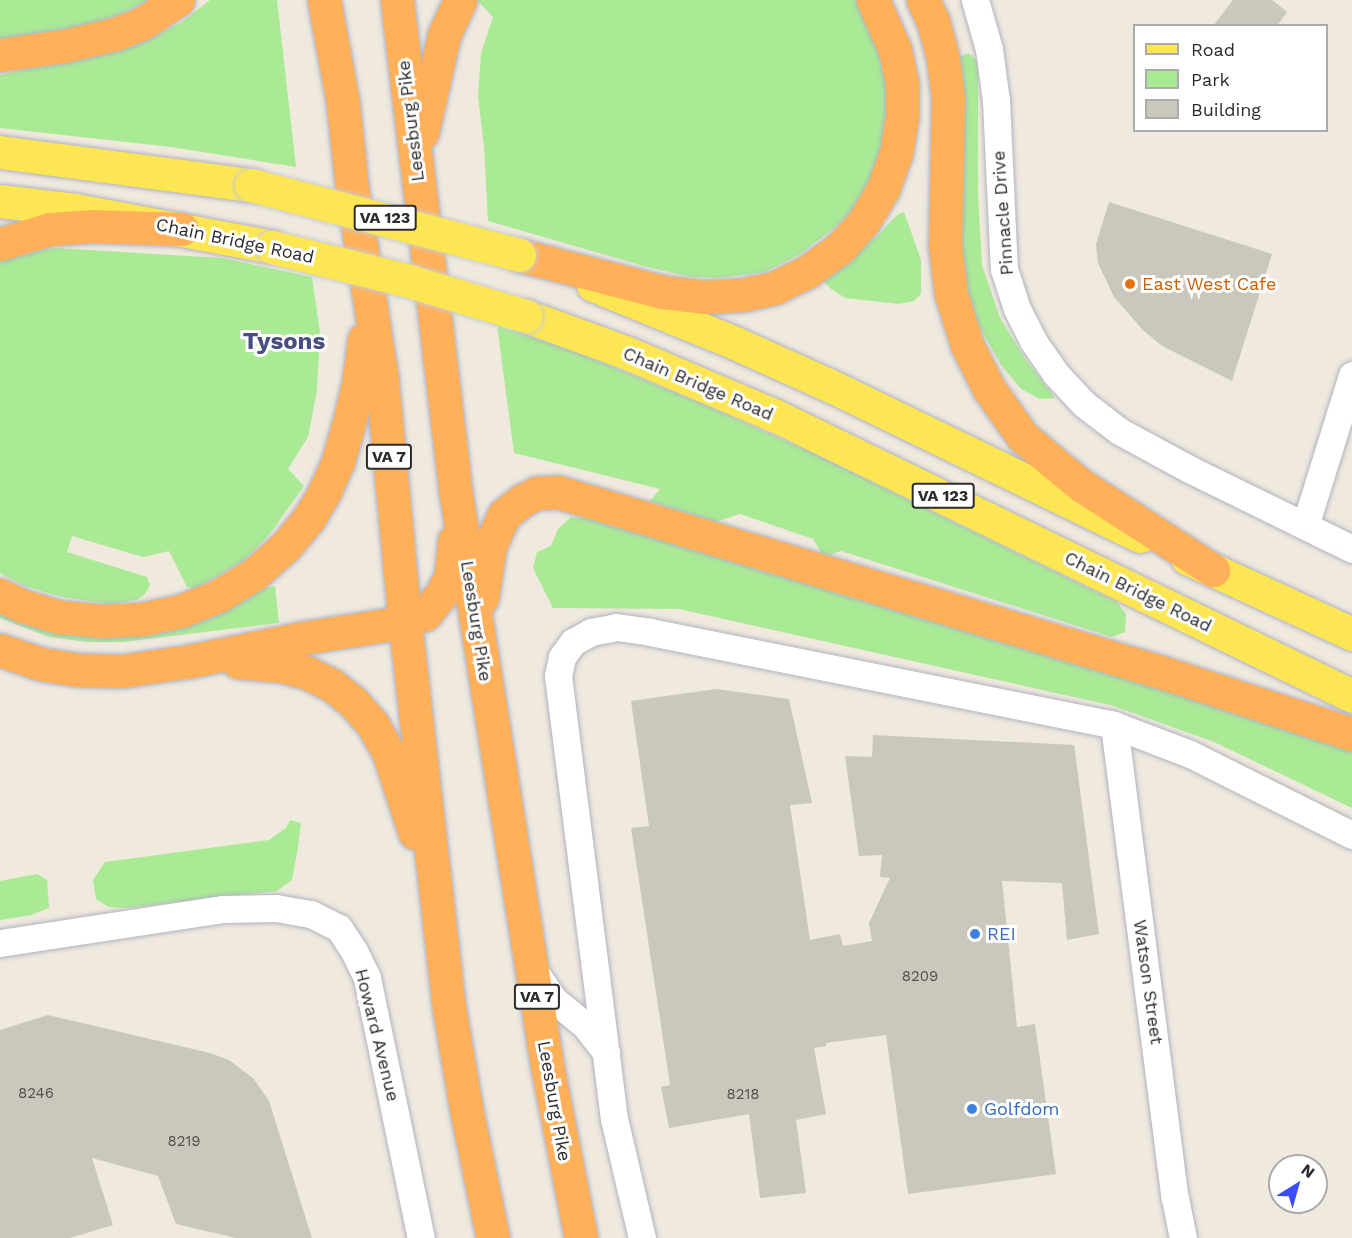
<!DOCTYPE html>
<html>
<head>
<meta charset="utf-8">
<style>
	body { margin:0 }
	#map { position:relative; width:1352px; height:1238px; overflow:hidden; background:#efe9de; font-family:"Work Sans",sans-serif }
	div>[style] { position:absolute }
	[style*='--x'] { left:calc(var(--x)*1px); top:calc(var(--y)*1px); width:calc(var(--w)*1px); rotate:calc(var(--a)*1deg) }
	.green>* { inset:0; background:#aaea95 }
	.building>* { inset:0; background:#cac7bc }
	.roads { filter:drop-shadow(0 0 2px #b2b2c1) drop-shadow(0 0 2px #b2b2c1) }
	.minor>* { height:27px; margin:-13.5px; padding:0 13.5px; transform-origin:13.5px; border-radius:13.5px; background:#fff }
	.major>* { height:33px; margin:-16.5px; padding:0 16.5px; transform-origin:16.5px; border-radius:16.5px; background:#fde654 }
	.highway>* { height:33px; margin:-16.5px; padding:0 16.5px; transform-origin:16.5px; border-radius:16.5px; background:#ffb059 }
	.bridges { filter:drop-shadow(0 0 2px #ccc) drop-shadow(0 0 2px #ccc) }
	.major-bridge>* { height:33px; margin:-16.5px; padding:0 16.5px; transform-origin:16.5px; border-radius:16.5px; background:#fde654 }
	.dots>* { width:16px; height:16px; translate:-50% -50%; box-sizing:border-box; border:3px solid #fff; border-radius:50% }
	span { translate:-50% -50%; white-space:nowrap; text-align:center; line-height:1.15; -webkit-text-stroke:6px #fff; paint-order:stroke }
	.number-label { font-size:15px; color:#545350 }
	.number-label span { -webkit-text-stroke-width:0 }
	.shield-label span { padding:2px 4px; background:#fff; border:2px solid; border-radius:4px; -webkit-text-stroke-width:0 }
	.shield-label { font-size:16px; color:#2c2c2c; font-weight:700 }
	.street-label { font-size:18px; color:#2c2c2c }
	.food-label { font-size:18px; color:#c56008 }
	.left { translate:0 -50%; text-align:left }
	.shop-label { font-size:18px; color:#366cbe }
	.district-label { font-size:24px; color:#484d82; font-weight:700 }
	.legend { position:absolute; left:1133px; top:24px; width:195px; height:108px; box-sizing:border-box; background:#fff; border:2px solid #ababab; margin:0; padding:8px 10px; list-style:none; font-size:18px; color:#2c2c2c }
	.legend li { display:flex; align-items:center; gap:12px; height:30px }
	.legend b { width:30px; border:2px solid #ababab }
	.north { position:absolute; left:1268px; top:1154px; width:60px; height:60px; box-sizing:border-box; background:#fff; border:2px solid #ababab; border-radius:50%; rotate:37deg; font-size:16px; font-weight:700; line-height:24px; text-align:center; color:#2c2c2c }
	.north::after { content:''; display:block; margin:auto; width:21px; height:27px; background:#3b4dff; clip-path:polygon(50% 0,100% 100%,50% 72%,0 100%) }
</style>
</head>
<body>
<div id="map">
	<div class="green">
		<i style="clip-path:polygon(0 0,148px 0,121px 14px,81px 27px,0 39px)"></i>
		<i style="clip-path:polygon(210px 0,277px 0,296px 167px,171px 147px,0 128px,0 75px,137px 45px,182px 22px)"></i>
		<i style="clip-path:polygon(477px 0,859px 0,883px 45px,890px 106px,882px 156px,854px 209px,833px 229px,800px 254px,765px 272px,720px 278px,691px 277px,647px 267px,488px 221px,484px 147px,478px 96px,481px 53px,493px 17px)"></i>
		<i style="clip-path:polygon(968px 53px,978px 61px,978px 195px,982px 265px,1000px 318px,1024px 357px,1055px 398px,1040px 399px,1021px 389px,1001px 365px,973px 315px,961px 268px,957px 58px)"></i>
		<i style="clip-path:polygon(904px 212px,921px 260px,921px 294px,914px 301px,899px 304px,845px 298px,830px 288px,824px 282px,838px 267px,878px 235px,897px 215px)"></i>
		<i style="clip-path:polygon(56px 248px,222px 258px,312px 277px,320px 333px,317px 390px,308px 437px,288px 469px,304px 486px,269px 535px,243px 561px,196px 588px,187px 587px,169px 551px,143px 557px,72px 536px,67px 552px,147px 577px,150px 585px,145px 594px,137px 600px,109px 604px,62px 597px,24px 586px,0 573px,0 261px,22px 253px)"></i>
		<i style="clip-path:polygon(497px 325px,588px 357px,705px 405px,812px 453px,1117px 602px,1126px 614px,1125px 632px,1112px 637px,841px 551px,824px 557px,813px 539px,740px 514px,715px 522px,650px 501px,660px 489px,514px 453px)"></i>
		<i style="clip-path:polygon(571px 517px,601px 520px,957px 625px,1352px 748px,1352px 808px,1214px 742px,1114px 706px,679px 609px,553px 608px,533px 568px,537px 552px,551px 546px,558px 529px)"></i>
		<i style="clip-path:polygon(275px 586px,279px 623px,123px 642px,88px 642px,49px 637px,0 618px,0 607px,54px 629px)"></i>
		<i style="clip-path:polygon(290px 820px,301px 823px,298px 847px,292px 880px,277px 891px,125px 908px,109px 907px,96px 899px,93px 880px,105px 862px,269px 840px,286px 828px)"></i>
		<i style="clip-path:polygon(37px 874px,47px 880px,49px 908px,31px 915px,0 920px,0 881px)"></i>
	</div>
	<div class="building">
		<i style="clip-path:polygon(1233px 0,1272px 0,1287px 12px,1277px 26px,1213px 26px)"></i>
		<i style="clip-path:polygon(1109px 202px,1272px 254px,1232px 381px,1162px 346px,1143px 330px,1114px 297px,1098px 263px,1096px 244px)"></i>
		<i style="clip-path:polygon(716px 689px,789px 699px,812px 803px,790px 805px,810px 940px,840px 934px,843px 946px,872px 941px,869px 923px,890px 878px,880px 877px,882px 855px,859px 856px,845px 756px,872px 757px,873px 735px,1074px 745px,1099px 934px,1067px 940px,1062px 883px,1002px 881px,1017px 1027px,1035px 1024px,1056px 1174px,908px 1194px,886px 1035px,826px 1043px,826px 1046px,814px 1048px,826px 1114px,796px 1120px,806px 1193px,760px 1198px,749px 1114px,669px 1128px,661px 1087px,670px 1085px,631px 828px,649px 826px,631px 701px)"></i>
		<i style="clip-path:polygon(48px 1015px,210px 1053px,229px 1060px,253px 1078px,269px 1101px,312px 1238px,236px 1238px,176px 1224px,158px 1176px,92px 1158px,113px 1225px,70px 1238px,0 1238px,0 1030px)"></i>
	</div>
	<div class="roads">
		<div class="minor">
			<i style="--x:975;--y:0;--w:51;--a:74.1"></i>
			<i style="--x:989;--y:49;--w:52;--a:82.3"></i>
			<i style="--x:996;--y:101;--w:168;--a:87.3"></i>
			<i style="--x:1004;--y:269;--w:42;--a:72"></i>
			<i style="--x:1017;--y:309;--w:36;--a:63"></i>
			<i style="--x:1033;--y:341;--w:39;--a:55"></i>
			<i style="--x:1055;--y:373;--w:42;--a:46.9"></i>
			<i style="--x:1084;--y:404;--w:44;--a:37.6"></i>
			<i style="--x:1119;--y:431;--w:80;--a:28.5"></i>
			<i style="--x:1189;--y:469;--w:182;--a:26.1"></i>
			<i style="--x:1305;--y:526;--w:158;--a:-72.7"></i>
			<i style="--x:1114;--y:725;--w:477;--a:82.7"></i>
			<i style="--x:1175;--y:1198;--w:41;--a:78.7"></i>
			<i style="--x:0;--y:943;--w:226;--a:-8.7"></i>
			<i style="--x:223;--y:909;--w:53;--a:-1.1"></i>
			<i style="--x:276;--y:908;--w:36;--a:10"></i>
			<i style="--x:311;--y:914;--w:31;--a:27"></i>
			<i style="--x:339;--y:928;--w:27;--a:57"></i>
			<i style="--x:354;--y:951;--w:30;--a:64"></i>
			<i style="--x:367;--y:978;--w:266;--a:78.3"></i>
			<i style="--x:533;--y:969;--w:37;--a:56"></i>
			<i style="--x:554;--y:1000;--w:38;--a:39"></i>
			<i style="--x:584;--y:1024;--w:36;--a:52"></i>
			<i style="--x:642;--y:1238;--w:122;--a:-103.2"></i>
			<i style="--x:614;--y:1119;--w:447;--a:-97.2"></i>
			<i style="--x:558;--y:676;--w:19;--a:-78"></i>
			<i style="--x:562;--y:657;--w:19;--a:-54"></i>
			<i style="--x:573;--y:642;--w:21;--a:-29"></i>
			<i style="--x:591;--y:632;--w:25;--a:-11"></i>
			<i style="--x:616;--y:627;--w:34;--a:8"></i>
			<i style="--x:650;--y:632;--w:473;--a:11.3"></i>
			<i style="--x:1114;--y:725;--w:81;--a:20.9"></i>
			<i style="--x:1190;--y:754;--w:181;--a:26.6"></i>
		</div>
		<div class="major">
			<i style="--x:0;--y:152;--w:253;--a:7.5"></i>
			<i style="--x:0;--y:201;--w:76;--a:6.8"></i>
			<i style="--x:75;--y:210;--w:200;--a:10.6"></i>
			<i style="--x:593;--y:285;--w:153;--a:22.2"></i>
			<i style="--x:735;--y:343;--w:107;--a:24.2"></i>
			<i style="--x:833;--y:387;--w:341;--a:25.9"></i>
			<i style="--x:526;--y:316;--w:105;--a:20"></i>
			<i style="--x:625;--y:352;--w:164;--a:23"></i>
			<i style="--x:776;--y:416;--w:640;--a:25.92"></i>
			<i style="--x:1187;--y:558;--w:182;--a:24.7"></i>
		</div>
		<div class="highway">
			<i style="--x:324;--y:0;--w:106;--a:79.6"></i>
			<i style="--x:343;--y:104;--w:84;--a:83.9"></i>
			<i style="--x:352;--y:188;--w:194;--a:81.1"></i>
			<i style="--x:382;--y:380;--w:243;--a:84.6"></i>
			<i style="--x:405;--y:622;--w:388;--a:83.5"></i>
			<i style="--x:449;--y:1008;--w:107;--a:80.3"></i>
			<i style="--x:467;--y:1113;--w:128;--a:78.3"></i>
			<i style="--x:397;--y:0;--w:491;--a:83.2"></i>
			<i style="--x:455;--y:488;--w:584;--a:80.94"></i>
			<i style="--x:547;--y:1065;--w:176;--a:78.9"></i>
			<i style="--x:923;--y:0;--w:23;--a:65"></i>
			<i style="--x:933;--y:21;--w:38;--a:75"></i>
			<i style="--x:943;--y:58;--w:41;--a:83"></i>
			<i style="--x:948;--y:99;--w:147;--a:91.2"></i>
			<i style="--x:945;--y:246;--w:48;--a:82.9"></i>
			<i style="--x:951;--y:294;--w:53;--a:72.6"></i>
			<i style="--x:967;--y:345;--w:49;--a:63.4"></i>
			<i style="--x:989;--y:389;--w:59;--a:54.7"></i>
			<i style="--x:1023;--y:437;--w:35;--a:40"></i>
			<i style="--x:1050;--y:460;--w:41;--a:39.1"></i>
			<i style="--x:1082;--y:486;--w:156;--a:32.7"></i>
			<i style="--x:0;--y:55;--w:65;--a:-8"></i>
			<i style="--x:64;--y:46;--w:52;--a:-13.2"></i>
			<i style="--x:115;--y:34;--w:28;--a:-21"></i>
			<i style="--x:141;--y:24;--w:44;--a:-33"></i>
			<i style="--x:422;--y:133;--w:100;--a:-77.3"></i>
			<i style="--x:444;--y:35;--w:38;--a:-65"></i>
			<i style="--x:0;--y:244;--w:52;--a:-16.7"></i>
			<i style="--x:50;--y:229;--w:42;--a:-4.1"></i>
			<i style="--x:92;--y:226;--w:90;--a:1.9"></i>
			<i style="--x:519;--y:255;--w:148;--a:14.5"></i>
			<i style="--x:662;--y:292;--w:42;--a:6.8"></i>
			<i style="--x:704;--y:297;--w:38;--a:-3"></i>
			<i style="--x:742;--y:295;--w:33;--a:-12"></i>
			<i style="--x:774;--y:288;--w:37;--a:-26"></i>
			<i style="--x:807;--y:272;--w:41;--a:-36"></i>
			<i style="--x:840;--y:248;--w:36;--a:-48"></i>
			<i style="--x:864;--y:221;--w:37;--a:-59"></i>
			<i style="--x:883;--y:189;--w:37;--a:-70"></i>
			<i style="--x:896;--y:154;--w:36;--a:-81"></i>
			<i style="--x:902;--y:118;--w:35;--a:-90"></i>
			<i style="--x:902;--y:83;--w:34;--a:-102"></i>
			<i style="--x:895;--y:50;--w:55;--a:-113.7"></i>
			<i style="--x:0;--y:595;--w:25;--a:26"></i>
			<i style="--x:23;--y:606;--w:39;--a:17"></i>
			<i style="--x:60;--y:617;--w:43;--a:5.3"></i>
			<i style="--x:103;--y:621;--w:40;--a:-2.9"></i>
			<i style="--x:143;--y:619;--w:39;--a:-12"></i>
			<i style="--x:181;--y:611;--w:40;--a:-22"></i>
			<i style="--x:218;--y:596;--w:41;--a:-31"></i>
			<i style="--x:253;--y:575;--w:43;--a:-41.2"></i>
			<i style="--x:285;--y:547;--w:38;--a:-50"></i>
			<i style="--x:309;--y:518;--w:29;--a:-59"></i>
			<i style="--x:324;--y:493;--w:35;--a:-66"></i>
			<i style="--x:338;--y:461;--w:35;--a:-74"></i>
			<i style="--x:348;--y:427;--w:48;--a:-76.8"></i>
			<i style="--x:359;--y:380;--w:41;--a:-83"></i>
			<i style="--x:482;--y:598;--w:53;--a:-81.3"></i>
			<i style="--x:490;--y:546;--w:34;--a:-66"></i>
			<i style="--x:504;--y:515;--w:22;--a:-39"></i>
			<i style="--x:521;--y:501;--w:18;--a:-27"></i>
			<i style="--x:537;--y:493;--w:21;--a:-3"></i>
			<i style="--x:558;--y:492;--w:632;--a:16.63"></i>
			<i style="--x:1164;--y:673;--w:198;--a:18"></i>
			<i style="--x:0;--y:650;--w:43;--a:18.9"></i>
			<i style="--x:41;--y:664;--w:39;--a:9"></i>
			<i style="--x:80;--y:670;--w:42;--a:1.4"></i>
			<i style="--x:122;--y:671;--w:70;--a:-8.2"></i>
			<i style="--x:191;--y:661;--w:114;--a:-11.6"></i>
			<i style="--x:303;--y:638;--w:103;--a:-8.9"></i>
			<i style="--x:405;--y:622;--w:22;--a:-22"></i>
			<i style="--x:425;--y:614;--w:27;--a:-51"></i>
			<i style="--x:442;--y:593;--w:20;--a:-63"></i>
			<i style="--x:451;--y:575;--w:34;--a:-85"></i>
			<i style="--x:238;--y:662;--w:44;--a:5.2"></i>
			<i style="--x:282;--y:666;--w:27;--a:15"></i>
			<i style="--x:308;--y:673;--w:27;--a:27"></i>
			<i style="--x:332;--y:685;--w:28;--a:39"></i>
			<i style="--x:354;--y:703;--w:29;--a:49"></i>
			<i style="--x:373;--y:725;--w:33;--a:61"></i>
			<i style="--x:389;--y:754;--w:83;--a:71.8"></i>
		</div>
	</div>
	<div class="bridges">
		<div class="major-bridge">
			<i style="--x:251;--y:185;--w:277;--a:14.6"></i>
			<i style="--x:272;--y:247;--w:141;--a:13.9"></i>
			<i style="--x:409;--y:281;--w:122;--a:16.7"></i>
		</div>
	</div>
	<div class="dots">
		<i style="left:1130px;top:284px;background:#e8710a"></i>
		<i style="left:975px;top:934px;background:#3f7fe0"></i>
		<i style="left:972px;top:1109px;background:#3f7fe0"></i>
	</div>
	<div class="number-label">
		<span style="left:920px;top:977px">8209</span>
		<span style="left:36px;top:1094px">8246</span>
		<span style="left:743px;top:1095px">8218</span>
		<span style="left:184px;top:1142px">8219</span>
	</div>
	<div class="shield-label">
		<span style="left:385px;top:218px">VA 123</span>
		<span style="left:389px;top:457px">VA 7</span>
		<span style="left:943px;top:496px">VA 123</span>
		<span style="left:537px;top:997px">VA 7</span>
	</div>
	<div class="street-label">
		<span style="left:411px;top:121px;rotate:-97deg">Leesburg Pike</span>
		<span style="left:1003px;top:213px;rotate:-94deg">Pinnacle Drive</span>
		<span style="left:235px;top:241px;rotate:12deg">Chain Bridge Road</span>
		<span style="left:698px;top:384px;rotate:23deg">Chain Bridge Road</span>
		<span style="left:1138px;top:592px;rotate:26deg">Chain Bridge Road</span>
		<span style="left:476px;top:621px;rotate:81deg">Leesburg Pike</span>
		<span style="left:1148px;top:982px;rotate:82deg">Watson Street</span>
		<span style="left:377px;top:1035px;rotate:76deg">Howard Avenue</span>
		<span style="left:554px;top:1101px;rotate:80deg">Leesburg Pike</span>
	</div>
	<div class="food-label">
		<span class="left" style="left:1142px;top:284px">East West Cafe</span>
	</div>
	<div class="shop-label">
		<span class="left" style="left:987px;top:934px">REI</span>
		<span class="left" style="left:984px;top:1109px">Golfdom</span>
	</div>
	<div class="district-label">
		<span style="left:284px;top:342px">Tysons</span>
	</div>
	<ul class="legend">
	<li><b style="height:8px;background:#fde654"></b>Road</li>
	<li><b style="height:16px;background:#aaea95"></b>Park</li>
	<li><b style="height:16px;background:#cac7bc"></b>Building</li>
	</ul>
	<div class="north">N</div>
</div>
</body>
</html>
